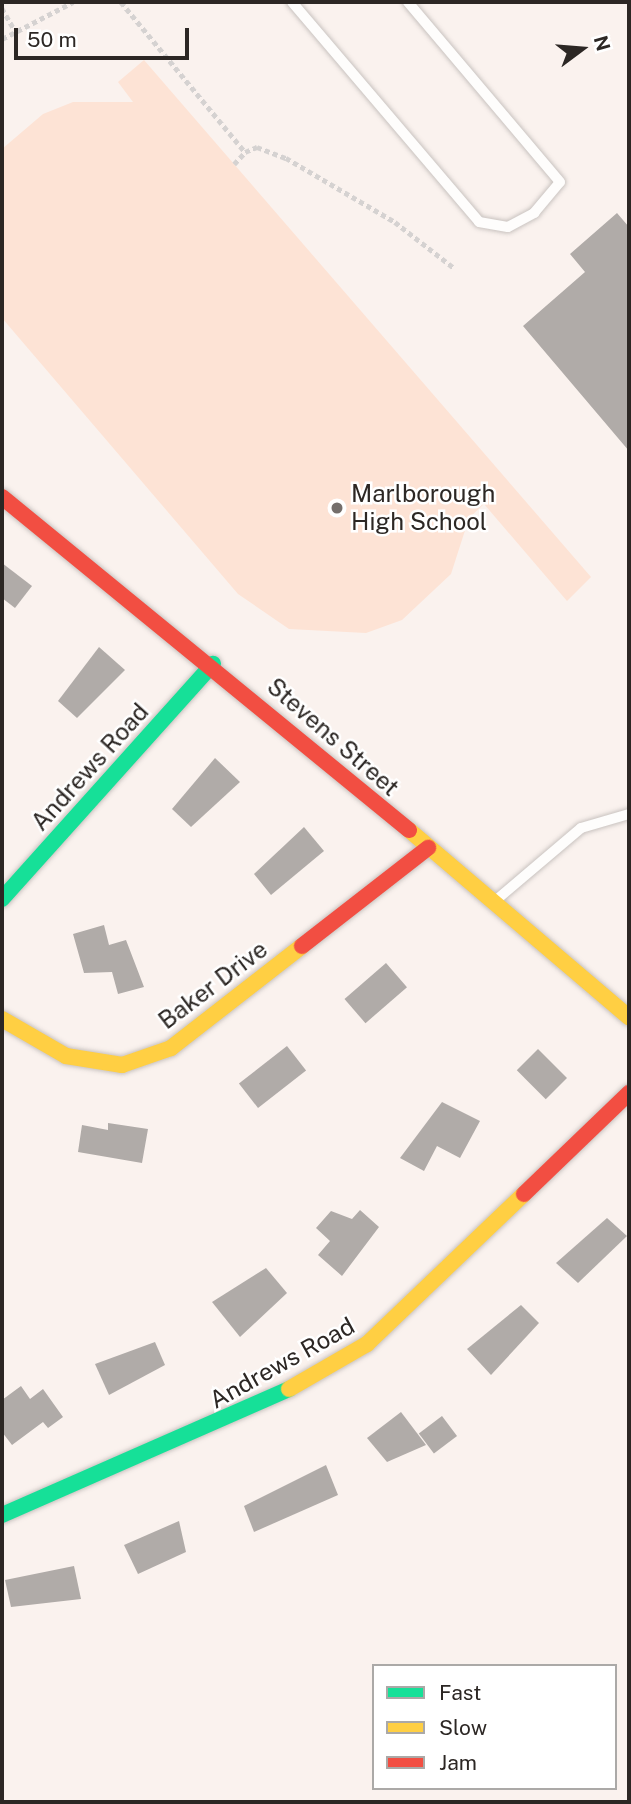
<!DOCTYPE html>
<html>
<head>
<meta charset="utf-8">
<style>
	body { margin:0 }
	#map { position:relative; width:631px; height:1804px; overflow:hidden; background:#faf2ee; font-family:"Public Sans",sans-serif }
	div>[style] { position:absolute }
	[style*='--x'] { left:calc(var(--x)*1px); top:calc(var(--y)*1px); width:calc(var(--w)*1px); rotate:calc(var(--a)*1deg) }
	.green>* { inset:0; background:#fde3d5 }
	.building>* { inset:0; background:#b0aba8; transform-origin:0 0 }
	.path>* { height:4.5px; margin-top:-2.25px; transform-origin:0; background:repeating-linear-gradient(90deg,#d5d2d1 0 5px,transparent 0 8.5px) }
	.roads { filter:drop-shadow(0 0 2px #c9c3c0) drop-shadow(0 0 2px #c9c3c0) }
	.lane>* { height:10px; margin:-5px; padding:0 5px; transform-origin:5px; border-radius:5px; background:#fefdfc }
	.fast>* { height:16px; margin:-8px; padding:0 8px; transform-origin:8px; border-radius:8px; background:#16e098 }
	.slow>* { height:16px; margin:-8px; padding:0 8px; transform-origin:8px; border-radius:8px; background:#ffcf43 }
	.jam>* { height:16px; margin:-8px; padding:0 8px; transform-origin:8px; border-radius:8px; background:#f24e42 }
	.dots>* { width:19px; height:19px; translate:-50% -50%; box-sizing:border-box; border:4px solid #fff; border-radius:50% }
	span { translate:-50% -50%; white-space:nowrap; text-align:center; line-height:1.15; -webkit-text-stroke:5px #fff; paint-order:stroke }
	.poi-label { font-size:24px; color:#2c2724 }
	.left { translate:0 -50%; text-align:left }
	.street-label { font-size:24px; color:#2c2724 }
	.frame { position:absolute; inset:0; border:4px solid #2c2724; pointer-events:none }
	.legend { position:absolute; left:372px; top:1664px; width:245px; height:126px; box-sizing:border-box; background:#fff; border:2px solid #aba9a7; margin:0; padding:9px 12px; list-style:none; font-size:21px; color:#2c2724 }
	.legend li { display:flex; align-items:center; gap:14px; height:35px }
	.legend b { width:35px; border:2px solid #aba9a7 }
	.north { position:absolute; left:547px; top:14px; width:70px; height:70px; -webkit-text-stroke:5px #fff; paint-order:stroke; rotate:74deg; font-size:19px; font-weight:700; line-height:28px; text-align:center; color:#2c2724 }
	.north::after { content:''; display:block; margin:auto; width:24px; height:32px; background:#2c2724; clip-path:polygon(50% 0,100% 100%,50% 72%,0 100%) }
	.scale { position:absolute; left:14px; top:28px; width:175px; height:32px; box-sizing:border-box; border:4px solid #2c2724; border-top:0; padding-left:9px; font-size:21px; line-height:24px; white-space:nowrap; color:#2c2724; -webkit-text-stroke:5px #fff; paint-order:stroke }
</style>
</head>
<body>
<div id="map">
	<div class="green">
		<i style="clip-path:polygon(144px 60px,591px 577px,567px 601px,484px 504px,469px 518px,451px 574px,402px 620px,366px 633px,289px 629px,238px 594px,2px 318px,2px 149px,43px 114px,73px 102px,133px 102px,118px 82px)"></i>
	</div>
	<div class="building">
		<i style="clip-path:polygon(617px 213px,629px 227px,629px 451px,523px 326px,585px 272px,570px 254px)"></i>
		<i style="clip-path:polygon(2px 563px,32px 586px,15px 608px,2px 598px)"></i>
		<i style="clip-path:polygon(99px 647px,125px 670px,77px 718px,58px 701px)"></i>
		<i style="clip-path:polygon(215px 758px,240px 782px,191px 827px,172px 809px)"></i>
		<i style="clip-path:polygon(304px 827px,324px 851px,271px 895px,254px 874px)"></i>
		<i style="clip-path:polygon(104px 925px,109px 945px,126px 940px,144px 987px,118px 994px,112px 972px,84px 973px,73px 934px)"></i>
		<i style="left:386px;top:963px;width:32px;height:55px;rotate:49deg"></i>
		<i style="left:287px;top:1046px;width:31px;height:61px;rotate:52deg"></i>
		<i style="left:538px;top:1049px;width:41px;height:30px;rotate:45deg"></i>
		<i style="clip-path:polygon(442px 1102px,480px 1121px,460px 1158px,437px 1146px,424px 1171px,400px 1158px)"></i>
		<i style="clip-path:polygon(108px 1123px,148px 1129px,142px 1163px,78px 1152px,82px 1125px,108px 1130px)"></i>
		<i style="clip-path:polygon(360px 1210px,379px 1227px,342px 1276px,318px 1255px,330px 1241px,316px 1228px,331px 1211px,352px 1219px)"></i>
		<i style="clip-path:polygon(607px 1218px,627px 1236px,578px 1283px,556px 1263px)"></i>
		<i style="clip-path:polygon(266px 1268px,287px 1293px,240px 1337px,212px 1302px)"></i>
		<i style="clip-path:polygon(521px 1305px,539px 1323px,491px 1375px,467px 1349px)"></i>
		<i style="clip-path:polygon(155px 1342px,165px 1365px,109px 1395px,95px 1364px)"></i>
		<i style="clip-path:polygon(21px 1386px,30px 1399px,43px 1389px,63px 1417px,48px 1428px,43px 1422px,12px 1445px,2px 1432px,2px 1400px)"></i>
		<i style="clip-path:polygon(401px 1412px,426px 1445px,387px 1462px,367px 1438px)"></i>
		<i style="left:442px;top:1416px;width:25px;height:29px;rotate:53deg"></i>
		<i style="clip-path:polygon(326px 1465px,338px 1495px,254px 1532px,244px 1506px)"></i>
		<i style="clip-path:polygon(179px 1521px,186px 1552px,138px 1574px,124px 1545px)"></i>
		<i style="clip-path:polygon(74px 1566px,81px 1599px,11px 1607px,5px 1580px)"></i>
	</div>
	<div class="path">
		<i style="--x:121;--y:2;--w:195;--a:50.4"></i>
		<i style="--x:245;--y:152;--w:13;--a:-23"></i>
		<i style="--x:257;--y:147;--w:31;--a:21"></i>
		<i style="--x:286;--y:158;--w:126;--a:30.4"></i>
		<i style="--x:395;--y:222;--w:75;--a:37.9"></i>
		<i style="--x:2;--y:8;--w:24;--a:60"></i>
		<i style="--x:2;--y:39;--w:80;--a:-27.5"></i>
		<i style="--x:234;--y:164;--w:16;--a:-47"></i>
	</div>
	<div class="roads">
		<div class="lane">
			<i style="--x:292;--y:2;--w:289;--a:49.6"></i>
			<i style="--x:479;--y:222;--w:29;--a:10"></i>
			<i style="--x:508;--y:227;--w:30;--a:-28"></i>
			<i style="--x:534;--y:213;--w:40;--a:-50"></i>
			<i style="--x:560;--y:182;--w:236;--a:-130.2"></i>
			<i style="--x:495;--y:901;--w:113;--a:-40.3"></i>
			<i style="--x:581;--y:828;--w:50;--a:-16.3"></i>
		</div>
		<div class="fast">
			<i style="--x:2;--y:899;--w:316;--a:-48.1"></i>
			<i style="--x:2;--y:1515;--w:313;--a:-23.7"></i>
		</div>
		<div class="slow">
			<i style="--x:409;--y:830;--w:289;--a:40.4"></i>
			<i style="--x:2;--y:1019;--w:74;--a:30"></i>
			<i style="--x:66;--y:1056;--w:57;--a:9.1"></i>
			<i style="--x:122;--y:1065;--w:52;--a:-19.1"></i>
			<i style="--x:171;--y:1048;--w:166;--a:-37.9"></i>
			<i style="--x:289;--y:1389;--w:90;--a:-30"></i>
			<i style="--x:367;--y:1344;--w:217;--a:-43.7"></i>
		</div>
		<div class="jam">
			<i style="--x:2;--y:497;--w:526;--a:39.29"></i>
			<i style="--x:302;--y:946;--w:160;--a:-37.9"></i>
			<i style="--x:524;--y:1194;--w:146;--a:-43.9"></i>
		</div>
	</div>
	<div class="dots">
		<i style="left:337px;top:508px;background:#746e6b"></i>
	</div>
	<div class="poi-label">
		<span class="left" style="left:351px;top:508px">Marlborough<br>High School</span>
	</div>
	<div class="street-label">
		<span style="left:333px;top:737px;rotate:41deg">Stevens Street</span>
		<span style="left:90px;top:767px;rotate:-48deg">Andrews Road</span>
		<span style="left:213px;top:985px;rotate:-37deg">Baker Drive</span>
		<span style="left:282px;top:1363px;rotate:-29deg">Andrews Road</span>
	</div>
	<div class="frame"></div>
	<ul class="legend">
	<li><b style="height:9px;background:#16e098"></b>Fast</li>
	<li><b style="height:9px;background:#ffcf43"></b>Slow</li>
	<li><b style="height:9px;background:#f24e42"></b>Jam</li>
	</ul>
	<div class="north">N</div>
	<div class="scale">50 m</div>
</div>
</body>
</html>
